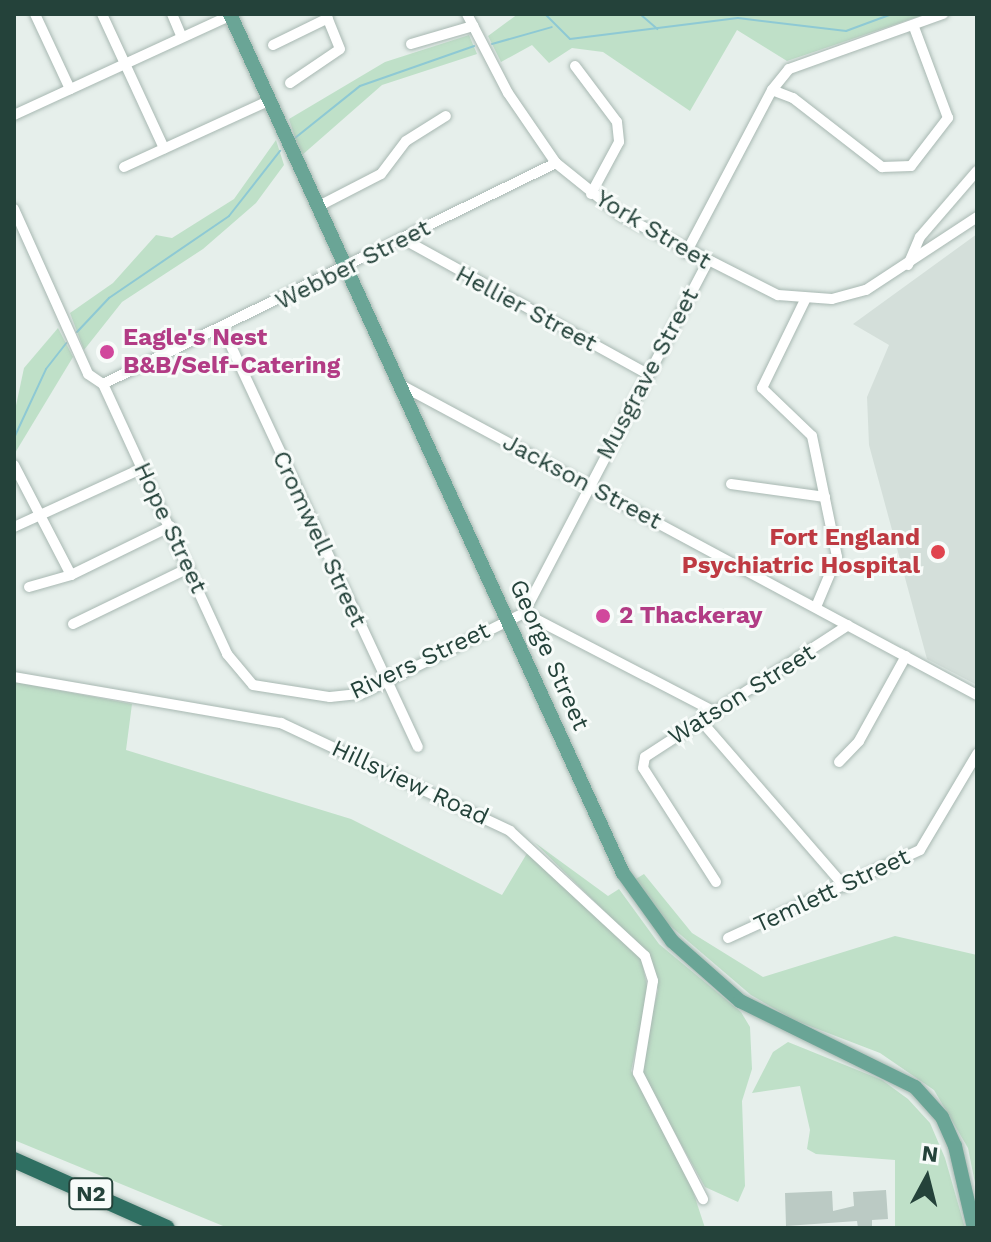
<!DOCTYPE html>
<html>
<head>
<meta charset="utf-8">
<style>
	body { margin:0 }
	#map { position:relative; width:991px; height:1242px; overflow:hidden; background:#e6efeb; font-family:"Work Sans",sans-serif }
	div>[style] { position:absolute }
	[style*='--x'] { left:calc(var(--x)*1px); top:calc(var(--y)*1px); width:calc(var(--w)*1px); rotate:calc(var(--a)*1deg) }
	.built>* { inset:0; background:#d4dfda }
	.green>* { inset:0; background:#bfe0c8 }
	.stream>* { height:2px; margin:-1px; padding:0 1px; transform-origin:1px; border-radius:1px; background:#8ec9d4 }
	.building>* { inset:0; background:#bbcac4 }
	.roads { filter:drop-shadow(0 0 2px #a8b8b2) drop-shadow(0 0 2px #a8b8b2) }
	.minor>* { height:10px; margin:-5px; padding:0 5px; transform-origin:5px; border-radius:5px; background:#fff }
	.major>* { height:14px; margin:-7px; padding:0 7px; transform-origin:7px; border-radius:7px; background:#6aa596 }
	.highway>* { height:16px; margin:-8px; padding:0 8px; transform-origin:8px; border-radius:8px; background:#2f6f62 }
	.dots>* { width:22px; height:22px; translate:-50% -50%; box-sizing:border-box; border:4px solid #f7fbf9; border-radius:50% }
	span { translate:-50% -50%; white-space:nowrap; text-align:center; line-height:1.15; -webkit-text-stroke:6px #f7fbf9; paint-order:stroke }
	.shield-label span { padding:2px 6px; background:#f7fbf9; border:2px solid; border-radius:6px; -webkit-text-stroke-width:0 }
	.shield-label { font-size:22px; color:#24423a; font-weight:700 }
	.street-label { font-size:24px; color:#24423a }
	.hotel-label { font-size:24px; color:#b23c85; font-weight:700 }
	.left { translate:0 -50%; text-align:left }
	.health-label { font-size:24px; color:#be3a42; font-weight:700 }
	.right { translate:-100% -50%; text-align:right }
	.frame { position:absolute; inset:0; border:16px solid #24423a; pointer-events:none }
	.north { position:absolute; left:887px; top:1138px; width:80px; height:80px; -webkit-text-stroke:6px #f7fbf9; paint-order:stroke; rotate:7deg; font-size:22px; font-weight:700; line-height:32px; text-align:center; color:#24423a }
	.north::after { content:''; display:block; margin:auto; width:28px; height:36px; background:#24423a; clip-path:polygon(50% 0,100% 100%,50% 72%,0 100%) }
</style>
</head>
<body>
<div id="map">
	<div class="built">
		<i style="clip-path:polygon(977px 234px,977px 685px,927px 659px,869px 445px,867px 397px,889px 345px,853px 324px)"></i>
	</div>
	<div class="green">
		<i style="clip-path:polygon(518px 14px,926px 14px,787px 61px,737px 30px,690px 111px,603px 52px,572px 48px,549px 63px,532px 45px,501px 62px,488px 36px)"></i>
		<i style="clip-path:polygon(469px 35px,477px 54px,382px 85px,301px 156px,289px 119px,385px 62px)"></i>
		<i style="clip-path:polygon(276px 140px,284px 165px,256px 203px,203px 249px,122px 302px,84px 350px,70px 313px,113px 283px,156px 235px,172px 238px,234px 199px)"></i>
		<i style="clip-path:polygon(58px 328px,73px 357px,15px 453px,14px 415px,24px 368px)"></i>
		<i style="clip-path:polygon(14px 682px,132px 704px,126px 750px,351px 819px,502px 895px,529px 850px,627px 938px,642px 962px,648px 991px,631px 1071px,688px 1176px,705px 1228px,228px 1228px,14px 1140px)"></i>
		<i style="clip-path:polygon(534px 842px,608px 896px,619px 889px,659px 944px,741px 1012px,750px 1027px,752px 1069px,742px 1101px,745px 1186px,738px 1202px,705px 1187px,644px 1078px,641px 1061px,658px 990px,647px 953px)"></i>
		<i style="clip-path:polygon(644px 874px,692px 933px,763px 977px,895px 936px,977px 955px,977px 1193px,968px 1148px,934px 1090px,880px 1053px,794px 1020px,751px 995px,668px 924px,634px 880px)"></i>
		<i style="clip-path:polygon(788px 1042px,882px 1080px,908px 1099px,930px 1123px,945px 1158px,965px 1228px,895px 1228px,895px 1160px,816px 1154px,807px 1149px,810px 1130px,800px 1086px,752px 1093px,773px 1052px)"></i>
	</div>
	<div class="stream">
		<i style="--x:545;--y:14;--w:35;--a:45"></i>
		<i style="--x:570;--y:39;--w:169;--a:-7.1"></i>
		<i style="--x:738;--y:18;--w:109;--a:6.9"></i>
		<i style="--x:846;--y:31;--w:49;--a:-20.3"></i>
		<i style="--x:640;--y:14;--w:23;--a:41"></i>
		<i style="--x:492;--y:44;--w:62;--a:-15.8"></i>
		<i style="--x:295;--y:138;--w:83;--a:-38.7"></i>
		<i style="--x:360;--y:86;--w:121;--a:-19.3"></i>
		<i style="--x:77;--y:332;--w:47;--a:-46.7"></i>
		<i style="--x:109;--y:298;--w:145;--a:-34.3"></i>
		<i style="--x:229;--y:216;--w:83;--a:-51.9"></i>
		<i style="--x:14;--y:438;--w:76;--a:-65.1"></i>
		<i style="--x:46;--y:369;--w:33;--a:-52"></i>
	</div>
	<div class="building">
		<i style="clip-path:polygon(886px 1190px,888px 1219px,872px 1220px,872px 1228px,858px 1228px,857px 1221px,786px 1226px,785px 1193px,832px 1191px,833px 1211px,854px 1206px,853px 1192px)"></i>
	</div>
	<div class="roads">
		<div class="minor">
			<i style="--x:35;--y:14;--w:83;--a:65"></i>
			<i style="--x:102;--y:14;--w:148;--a:65.2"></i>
			<i style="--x:172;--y:14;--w:25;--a:67"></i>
			<i style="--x:467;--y:14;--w:89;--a:62.6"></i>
			<i style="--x:508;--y:93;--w:85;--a:55.6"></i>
			<i style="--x:556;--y:163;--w:85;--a:38.8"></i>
			<i style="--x:622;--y:216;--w:175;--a:26.9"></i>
			<i style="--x:778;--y:295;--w:54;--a:4.2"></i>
			<i style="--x:832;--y:299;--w:35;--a:-15"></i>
			<i style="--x:866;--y:290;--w:133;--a:-33.3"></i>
			<i style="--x:411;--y:44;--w:65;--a:-16.2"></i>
			<i style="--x:273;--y:45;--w:61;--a:-26.1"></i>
			<i style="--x:575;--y:66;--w:70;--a:53.1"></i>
			<i style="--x:617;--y:122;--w:20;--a:84"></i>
			<i style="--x:619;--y:142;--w:59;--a:118.3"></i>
			<i style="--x:290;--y:83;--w:60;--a:-34.2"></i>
			<i style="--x:340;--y:49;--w:38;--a:-112"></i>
			<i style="--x:772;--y:90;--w:22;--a:21"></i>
			<i style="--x:793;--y:98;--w:113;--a:37.8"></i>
			<i style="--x:882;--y:167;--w:29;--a:-2"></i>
			<i style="--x:911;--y:166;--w:61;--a:-52.4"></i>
			<i style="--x:948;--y:118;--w:97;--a:-110.5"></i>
			<i style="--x:14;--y:115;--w:242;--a:-24.7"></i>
			<i style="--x:124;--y:167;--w:158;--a:-24.6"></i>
			<i style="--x:317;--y:207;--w:72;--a:-27.3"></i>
			<i style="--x:381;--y:174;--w:41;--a:-52.9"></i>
			<i style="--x:406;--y:141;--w:47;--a:-32"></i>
			<i style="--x:14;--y:209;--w:181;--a:65.8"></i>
			<i style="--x:88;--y:374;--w:18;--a:34"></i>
			<i style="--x:405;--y:240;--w:277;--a:28.9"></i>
			<i style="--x:686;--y:253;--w:184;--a:-62.2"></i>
			<i style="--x:772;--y:90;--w:27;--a:-51"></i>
			<i style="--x:789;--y:69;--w:164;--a:-19.7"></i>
			<i style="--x:908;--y:265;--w:30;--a:-67"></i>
			<i style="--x:920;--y:237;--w:87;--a:-49.2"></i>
			<i style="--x:805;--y:300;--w:98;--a:116"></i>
			<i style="--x:762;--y:388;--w:69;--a:43.8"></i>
			<i style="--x:812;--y:436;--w:124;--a:78.3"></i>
			<i style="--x:837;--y:557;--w:54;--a:112.8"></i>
			<i style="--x:223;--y:329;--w:461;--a:65"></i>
			<i style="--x:103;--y:384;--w:297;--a:65.3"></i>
			<i style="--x:227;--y:654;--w:40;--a:50"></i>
			<i style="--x:253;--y:685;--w:78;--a:8.9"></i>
			<i style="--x:330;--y:697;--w:31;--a:-6"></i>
			<i style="--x:361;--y:694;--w:182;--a:-26.4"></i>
			<i style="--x:103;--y:384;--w:504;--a:-26.01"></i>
			<i style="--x:399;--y:384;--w:656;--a:28.28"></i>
			<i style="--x:14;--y:465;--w:124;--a:62.6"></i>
			<i style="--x:731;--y:484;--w:95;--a:7.9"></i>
			<i style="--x:14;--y:527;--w:142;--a:-24.6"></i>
			<i style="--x:29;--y:587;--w:44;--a:-15.9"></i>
			<i style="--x:71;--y:575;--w:111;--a:-26.1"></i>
			<i style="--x:524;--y:613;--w:395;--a:-62.4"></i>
			<i style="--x:524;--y:613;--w:217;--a:27.4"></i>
			<i style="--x:73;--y:624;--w:129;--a:-25.8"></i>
			<i style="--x:14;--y:677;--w:271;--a:9.8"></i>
			<i style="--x:281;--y:723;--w:253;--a:25.2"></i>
			<i style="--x:510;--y:831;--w:184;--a:42.8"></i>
			<i style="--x:645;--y:956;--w:26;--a:72"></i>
			<i style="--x:653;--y:981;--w:93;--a:99.3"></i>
			<i style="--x:638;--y:1073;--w:142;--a:62.7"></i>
			<i style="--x:702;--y:722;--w:218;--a:49.1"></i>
			<i style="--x:839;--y:762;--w:29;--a:-46"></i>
			<i style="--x:859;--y:741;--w:97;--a:-61.1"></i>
			<i style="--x:716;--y:882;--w:135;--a:-122.6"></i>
			<i style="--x:643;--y:768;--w:11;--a:-80"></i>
			<i style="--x:645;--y:757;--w:242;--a:-33"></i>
			<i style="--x:728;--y:938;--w:211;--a:-24.6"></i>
			<i style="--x:920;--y:850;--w:112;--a:-59.3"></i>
		</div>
		<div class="major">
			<i style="--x:230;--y:14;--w:945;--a:65.42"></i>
			<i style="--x:623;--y:873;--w:84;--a:54.2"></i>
			<i style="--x:672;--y:941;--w:91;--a:41.4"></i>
			<i style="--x:740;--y:1001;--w:195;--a:26.2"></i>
			<i style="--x:915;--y:1087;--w:40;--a:48"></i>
			<i style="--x:942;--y:1117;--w:32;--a:66"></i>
			<i style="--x:955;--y:1146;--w:84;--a:77"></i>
		</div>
		<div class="highway">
			<i style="--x:14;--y:1160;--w:167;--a:24"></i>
		</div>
	</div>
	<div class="dots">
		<i style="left:107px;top:352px;background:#d1479c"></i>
		<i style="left:938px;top:552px;background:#e0444e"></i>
		<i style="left:603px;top:616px;background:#d1479c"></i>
	</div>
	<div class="shield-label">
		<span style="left:91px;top:1194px">N2</span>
	</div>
	<div class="street-label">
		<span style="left:653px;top:230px;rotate:31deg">York Street</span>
		<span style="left:353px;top:265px;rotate:-27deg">Webber Street</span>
		<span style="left:526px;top:309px;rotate:28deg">Hellier Street</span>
		<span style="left:648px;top:374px;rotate:-62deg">Musgrave Street</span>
		<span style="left:582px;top:482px;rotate:28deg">Jackson Street</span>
		<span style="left:170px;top:528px;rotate:65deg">Hope Street</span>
		<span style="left:319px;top:539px;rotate:65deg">Cromwell Street</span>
		<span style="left:549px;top:655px;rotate:66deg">George Street</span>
		<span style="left:420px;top:661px;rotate:-25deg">Rivers Street</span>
		<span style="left:742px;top:695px;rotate:-32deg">Watson Street</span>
		<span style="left:410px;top:783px;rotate:25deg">Hillsview Road</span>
		<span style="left:832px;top:891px;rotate:-25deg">Temlett Street</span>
	</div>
	<div class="hotel-label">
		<span class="left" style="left:123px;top:352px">Eagle's Nest<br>B&amp;B/Self-Catering</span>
		<span class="left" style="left:619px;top:616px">2 Thackeray</span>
	</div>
	<div class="health-label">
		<span class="right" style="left:920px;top:552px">Fort England<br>Psychiatric Hospital</span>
	</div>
	<div class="frame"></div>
	<div class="north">N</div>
</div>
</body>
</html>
